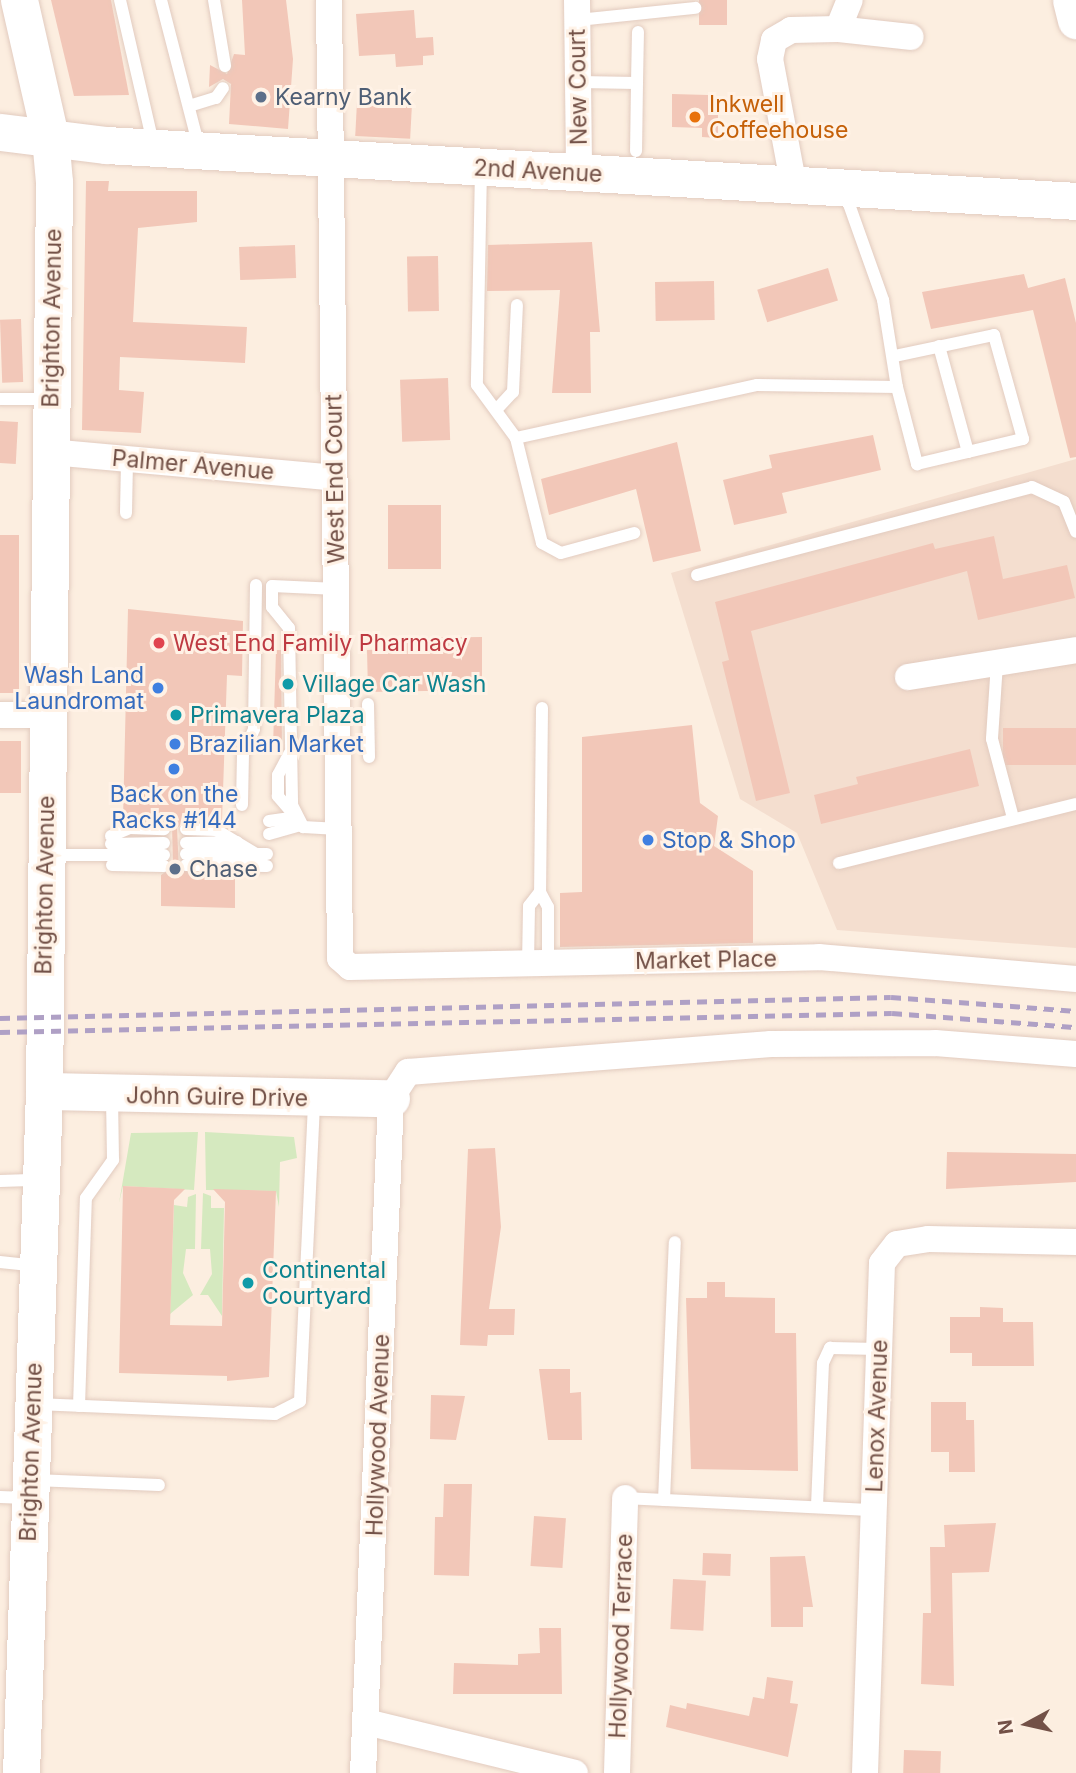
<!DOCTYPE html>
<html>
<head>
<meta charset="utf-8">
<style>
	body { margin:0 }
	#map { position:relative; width:1076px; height:1773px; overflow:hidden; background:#fceee0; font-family:Inter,sans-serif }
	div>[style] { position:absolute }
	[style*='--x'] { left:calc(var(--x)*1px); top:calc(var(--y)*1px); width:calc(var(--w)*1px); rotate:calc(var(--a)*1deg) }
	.residential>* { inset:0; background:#f4decf }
	.green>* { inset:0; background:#d5e9bf }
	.building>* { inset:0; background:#f2c7b8; transform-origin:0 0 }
	.roads { filter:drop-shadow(0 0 2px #e2cbbf) drop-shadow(0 0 2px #e2cbbf) }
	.lane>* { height:12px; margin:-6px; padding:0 6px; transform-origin:6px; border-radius:6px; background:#fff }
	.street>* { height:26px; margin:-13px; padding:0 13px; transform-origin:13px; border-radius:13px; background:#fff }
	.secondary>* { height:37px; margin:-18.5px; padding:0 18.5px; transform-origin:18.5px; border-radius:18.5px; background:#fff }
	.rail>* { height:5px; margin-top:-2.5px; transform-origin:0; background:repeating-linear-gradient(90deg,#afa0c5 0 10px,transparent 0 17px) }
	.dots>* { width:19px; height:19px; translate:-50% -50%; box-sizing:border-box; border:4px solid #fff2e6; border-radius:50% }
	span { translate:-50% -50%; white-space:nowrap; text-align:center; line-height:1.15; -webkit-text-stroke:6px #fff2e6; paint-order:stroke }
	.street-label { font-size:23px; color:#735147 }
	.service-label { font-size:23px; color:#4e5e75 }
	.left { translate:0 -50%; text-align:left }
	.food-label { font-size:23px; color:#c56008 }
	.health-label { font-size:23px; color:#be3a42 }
	.shop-label { font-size:23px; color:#366cbe }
	.right { translate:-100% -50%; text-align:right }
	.culture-label { font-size:23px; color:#0d838f }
	.north { position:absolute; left:992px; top:1689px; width:70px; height:70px; -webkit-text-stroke:5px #fff2e6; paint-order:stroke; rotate:262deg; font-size:19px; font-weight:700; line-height:28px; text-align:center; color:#735147 }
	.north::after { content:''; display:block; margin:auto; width:24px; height:32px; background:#735147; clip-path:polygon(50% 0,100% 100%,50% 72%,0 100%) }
</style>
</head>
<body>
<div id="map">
	<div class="residential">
		<i style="clip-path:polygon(1076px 459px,1076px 948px,837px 930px,797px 833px,740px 799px,671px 573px)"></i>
	</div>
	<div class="green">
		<i style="clip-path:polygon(198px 1132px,194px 1190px,123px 1186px,119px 1203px,131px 1133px)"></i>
		<i style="clip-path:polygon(205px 1132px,294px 1137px,297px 1158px,280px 1162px,279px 1207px,276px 1191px,206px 1190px)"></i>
		<i style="clip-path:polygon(203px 1193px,211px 1196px,211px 1208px,224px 1208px,222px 1316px,208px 1295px,200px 1295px,212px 1274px,210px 1249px,201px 1249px)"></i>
		<i style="clip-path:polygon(196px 1194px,195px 1249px,186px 1249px,183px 1273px,193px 1295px,170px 1314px,174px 1205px,187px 1207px,188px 1197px)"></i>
	</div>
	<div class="building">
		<i style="clip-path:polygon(51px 0,111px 0,129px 95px,74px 96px)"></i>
		<i style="clip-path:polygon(242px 0,286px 0,293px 59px,288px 129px,229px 124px,231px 84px,223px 79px,209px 87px,210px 65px,227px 74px,234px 54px,245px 55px)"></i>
		<i style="left:699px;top:0;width:28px;height:25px"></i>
		<i style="clip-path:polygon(414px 10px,416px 38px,433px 37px,434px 55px,423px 56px,423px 65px,396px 67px,395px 54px,359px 56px,356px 14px)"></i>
		<i style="clip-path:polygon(672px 94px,708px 95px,708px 108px,718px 108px,718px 138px,702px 137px,702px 128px,672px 127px)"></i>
		<i style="left:357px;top:102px;width:55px;height:34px;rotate:3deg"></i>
		<i style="clip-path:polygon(86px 181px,109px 181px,108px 191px,197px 191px,197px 222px,138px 228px,133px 322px,247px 327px,245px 363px,120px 357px,119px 390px,144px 392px,141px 433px,82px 430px)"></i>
		<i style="clip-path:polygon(592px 242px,600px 332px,590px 332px,591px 393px,552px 393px,560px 290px,487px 291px,488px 245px)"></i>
		<i style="left:295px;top:245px;width:33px;height:56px;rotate:88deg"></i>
		<i style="left:438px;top:256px;width:55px;height:31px;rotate:89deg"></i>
		<i style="left:828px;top:268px;width:34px;height:74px;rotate:73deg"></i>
		<i style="clip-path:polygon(1024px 274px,1028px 288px,1065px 278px,1076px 323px,1076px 457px,1070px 458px,1033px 310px,931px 329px,922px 292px)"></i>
		<i style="left:714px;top:281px;width:39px;height:59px;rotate:89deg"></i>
		<i style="left:21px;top:319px;width:63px;height:21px;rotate:88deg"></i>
		<i style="left:448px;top:378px;width:62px;height:48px;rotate:88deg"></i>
		<i style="left:0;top:421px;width:18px;height:42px;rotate:3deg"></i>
		<i style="clip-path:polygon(873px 435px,881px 470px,782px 493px,787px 513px,734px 525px,723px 480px,772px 468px,769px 455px)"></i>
		<i style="clip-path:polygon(677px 442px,701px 551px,653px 562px,636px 489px,549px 515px,541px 479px)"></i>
		<i style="left:388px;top:505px;width:53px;height:64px"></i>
		<i style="left:0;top:535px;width:19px;height:158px"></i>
		<i style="clip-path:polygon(994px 536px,1003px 579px,1067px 565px,1075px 598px,978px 620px,967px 571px,751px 631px,790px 793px,756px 801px,722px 662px,729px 660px,715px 602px,933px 543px,935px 549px)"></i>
		<i style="clip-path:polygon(128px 609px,243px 621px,242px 676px,227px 675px,222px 820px,186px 820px,177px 828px,179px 870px,235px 874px,235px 908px,161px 906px,161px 875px,173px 867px,172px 825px,164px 819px,123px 819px)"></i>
		<i style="clip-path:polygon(482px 637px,482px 690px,368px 692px,367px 650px,392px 649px,392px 638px)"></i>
		<i style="clip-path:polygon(276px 650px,281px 650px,282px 746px,273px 746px)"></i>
		<i style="clip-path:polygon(692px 725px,700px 803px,718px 816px,714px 846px,753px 871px,753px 943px,560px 947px,560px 893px,582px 892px,582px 737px)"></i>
		<i style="left:1076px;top:728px;width:37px;height:73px;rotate:90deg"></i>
		<i style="left:0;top:741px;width:21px;height:52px"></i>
		<i style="clip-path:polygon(970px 749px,979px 786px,821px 824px,814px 795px,858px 784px,856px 777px)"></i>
		<i style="clip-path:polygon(495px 1148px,501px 1227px,489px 1309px,515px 1309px,514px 1335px,488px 1335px,487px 1346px,460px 1345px,468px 1149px)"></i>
		<i style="clip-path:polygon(947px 1152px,1076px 1154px,1076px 1182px,946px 1189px)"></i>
		<i style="clip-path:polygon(123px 1186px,185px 1189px,174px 1200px,170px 1325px,222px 1326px,225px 1202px,213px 1189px,276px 1191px,269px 1377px,227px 1381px,227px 1376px,119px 1373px)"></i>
		<i style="clip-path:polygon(707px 1282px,725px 1282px,725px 1297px,775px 1298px,775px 1333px,796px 1333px,798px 1471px,691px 1469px,686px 1298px,707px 1298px)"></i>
		<i style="clip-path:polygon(980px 1307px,1003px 1308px,1003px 1322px,1033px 1322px,1034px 1366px,972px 1366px,972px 1353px,950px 1353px,950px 1317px,980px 1317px)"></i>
		<i style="clip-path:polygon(539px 1369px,570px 1369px,570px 1393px,581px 1392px,582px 1440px,548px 1440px)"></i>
		<i style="clip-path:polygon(431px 1395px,465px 1396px,456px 1440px,430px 1439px)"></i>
		<i style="clip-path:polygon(931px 1402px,966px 1402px,966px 1420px,974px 1420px,975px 1472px,949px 1472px,949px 1452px,931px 1452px)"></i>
		<i style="clip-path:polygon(444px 1484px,472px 1484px,469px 1576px,434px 1575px,435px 1517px,443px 1517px)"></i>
		<i style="left:534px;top:1516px;width:32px;height:50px;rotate:4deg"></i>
		<i style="clip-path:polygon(996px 1523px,989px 1572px,952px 1573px,954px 1686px,921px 1684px,923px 1613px,931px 1613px,930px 1547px,945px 1547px,944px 1525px)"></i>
		<i style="left:703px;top:1553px;width:28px;height:22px;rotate:2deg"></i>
		<i style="clip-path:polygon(805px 1556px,813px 1607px,803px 1607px,803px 1627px,771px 1627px,770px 1557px)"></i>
		<i style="left:673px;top:1579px;width:33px;height:50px;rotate:3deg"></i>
		<i style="clip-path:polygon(539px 1628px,561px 1628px,562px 1694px,453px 1694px,454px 1663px,518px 1665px,518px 1654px,540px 1653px)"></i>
		<i style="clip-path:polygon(767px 1677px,793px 1681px,790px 1703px,798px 1704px,788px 1757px,666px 1727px,670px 1705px,686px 1709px,687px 1703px,749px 1716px,753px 1697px,764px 1699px)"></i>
		<i style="left:904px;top:1750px;width:37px;height:23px;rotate:2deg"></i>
	</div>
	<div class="roads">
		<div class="lane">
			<i style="--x:120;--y:0;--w:147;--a:77"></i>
			<i style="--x:161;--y:0;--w:152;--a:75.5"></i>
			<i style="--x:214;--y:0;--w:67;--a:80.5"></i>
			<i style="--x:578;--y:20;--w:118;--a:-5.9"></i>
			<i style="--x:579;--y:82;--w:58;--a:1"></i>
			<i style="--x:637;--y:83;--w:68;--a:90.8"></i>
			<i style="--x:637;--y:83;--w:51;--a:-88.9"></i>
			<i style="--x:189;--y:106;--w:28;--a:-17"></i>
			<i style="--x:216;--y:98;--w:12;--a:-55"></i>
			<i style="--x:481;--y:169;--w:216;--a:91.1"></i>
			<i style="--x:477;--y:385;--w:66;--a:53.7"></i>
			<i style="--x:516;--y:438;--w:108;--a:76.1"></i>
			<i style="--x:542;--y:543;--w:21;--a:28"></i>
			<i style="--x:561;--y:553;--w:76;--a:-15.3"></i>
			<i style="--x:845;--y:193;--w:114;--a:70.4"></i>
			<i style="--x:883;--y:300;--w:88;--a:80.9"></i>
			<i style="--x:897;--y:387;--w:80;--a:75.4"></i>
			<i style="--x:917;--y:464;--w:109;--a:-13.3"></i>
			<i style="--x:1023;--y:439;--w:108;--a:-105.6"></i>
			<i style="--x:994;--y:335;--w:102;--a:168.1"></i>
			<i style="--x:939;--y:346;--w:110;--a:74.7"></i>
			<i style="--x:0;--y:399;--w:48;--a:0"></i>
			<i style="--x:496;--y:410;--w:25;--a:-47"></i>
			<i style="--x:513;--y:392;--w:87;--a:-87.4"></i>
			<i style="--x:516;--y:438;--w:247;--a:-12.4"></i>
			<i style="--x:757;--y:385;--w:140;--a:0.8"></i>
			<i style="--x:126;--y:513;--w:54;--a:-88.9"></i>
			<i style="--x:697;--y:575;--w:346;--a:-14.7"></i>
			<i style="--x:1032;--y:487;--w:35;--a:25"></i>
			<i style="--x:1064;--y:502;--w:32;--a:68"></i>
			<i style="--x:337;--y:589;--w:65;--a:-177.4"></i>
			<i style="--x:272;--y:586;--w:21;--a:90"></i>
			<i style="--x:272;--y:607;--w:27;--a:51"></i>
			<i style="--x:289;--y:628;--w:177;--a:89"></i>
			<i style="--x:292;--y:805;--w:25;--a:63"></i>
			<i style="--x:303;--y:827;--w:36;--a:3"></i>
			<i style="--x:997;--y:663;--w:76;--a:93.8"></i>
			<i style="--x:992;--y:739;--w:82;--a:75.1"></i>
			<i style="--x:368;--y:704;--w:53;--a:88.9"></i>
			<i style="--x:542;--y:708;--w:184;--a:90.6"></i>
			<i style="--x:540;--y:892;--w:17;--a:62"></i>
			<i style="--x:548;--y:907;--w:57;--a:90"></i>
			<i style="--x:242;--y:805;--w:51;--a:-88.9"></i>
			<i style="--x:243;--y:754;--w:27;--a:-66"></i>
			<i style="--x:254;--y:729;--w:144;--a:-89.2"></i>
			<i style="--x:269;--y:821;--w:27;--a:-8"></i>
			<i style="--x:296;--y:817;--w:28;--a:-131"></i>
			<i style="--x:278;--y:796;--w:21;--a:-90"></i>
			<i style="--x:278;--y:775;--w:24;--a:-62"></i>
			<i style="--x:186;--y:829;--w:30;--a:2"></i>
			<i style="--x:216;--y:830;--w:47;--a:31"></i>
			<i style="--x:269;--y:834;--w:33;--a:-16"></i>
			<i style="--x:111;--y:836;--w:21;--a:-23"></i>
			<i style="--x:130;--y:828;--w:34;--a:2"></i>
			<i style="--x:186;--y:843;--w:51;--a:-1.1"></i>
			<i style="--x:111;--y:844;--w:53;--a:-1.1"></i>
			<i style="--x:186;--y:854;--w:81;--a:0"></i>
			<i style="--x:48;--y:855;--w:116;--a:0"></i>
			<i style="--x:839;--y:863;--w:244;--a:-14"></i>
			<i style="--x:112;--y:865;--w:52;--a:1.1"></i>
			<i style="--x:186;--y:865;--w:81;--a:0.7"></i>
			<i style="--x:528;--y:964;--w:58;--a:-89"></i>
			<i style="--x:529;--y:906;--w:18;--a:-52"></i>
			<i style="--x:0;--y:1181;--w:38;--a:-2"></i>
			<i style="--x:0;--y:1262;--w:37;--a:6"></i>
			<i style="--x:36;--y:1404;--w:239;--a:2.4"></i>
			<i style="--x:275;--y:1414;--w:28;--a:-27"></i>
			<i style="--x:300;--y:1401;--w:302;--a:-87.3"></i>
			<i style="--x:79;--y:1406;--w:208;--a:-88.1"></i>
			<i style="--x:86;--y:1198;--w:47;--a:-54.6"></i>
			<i style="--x:113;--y:1160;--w:64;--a:-90.9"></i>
			<i style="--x:34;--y:1480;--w:125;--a:2.3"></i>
			<i style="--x:0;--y:1497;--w:26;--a:2"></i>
			<i style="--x:625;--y:1498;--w:249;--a:2.8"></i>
			<i style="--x:664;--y:1500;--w:258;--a:-87.6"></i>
			<i style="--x:817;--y:1506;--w:143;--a:-87.6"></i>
			<i style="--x:823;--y:1363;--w:17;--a:-65"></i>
			<i style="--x:830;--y:1348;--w:49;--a:1.2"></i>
		</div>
		<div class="street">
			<i style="--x:329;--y:0;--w:958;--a:89.34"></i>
			<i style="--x:340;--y:958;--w:13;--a:42"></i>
			<i style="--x:350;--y:967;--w:469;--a:-1.2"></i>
			<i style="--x:819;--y:957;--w:258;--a:4.9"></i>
			<i style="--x:577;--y:0;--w:174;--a:89.3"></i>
			<i style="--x:838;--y:29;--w:73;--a:6.3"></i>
			<i style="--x:794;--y:187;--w:130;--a:-100.6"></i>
			<i style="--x:770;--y:59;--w:19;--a:-78"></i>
			<i style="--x:774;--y:40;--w:20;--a:-30"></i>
			<i style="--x:791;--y:30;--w:47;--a:-1.2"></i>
			<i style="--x:838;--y:29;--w:31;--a:-68"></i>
			<i style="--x:51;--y:452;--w:284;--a:5.2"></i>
			<i style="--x:908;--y:677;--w:170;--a:-9.1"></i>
			<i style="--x:0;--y:715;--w:47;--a:0"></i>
			<i style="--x:366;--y:1722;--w:215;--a:13.7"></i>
			<i style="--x:363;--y:1773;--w:676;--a:-87.62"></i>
			<i style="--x:391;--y:1098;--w:31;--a:-57"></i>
			<i style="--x:408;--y:1072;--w:364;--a:-4.4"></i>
			<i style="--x:771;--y:1044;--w:164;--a:-0.3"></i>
			<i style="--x:935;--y:1043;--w:141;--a:4.5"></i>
			<i style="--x:617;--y:1773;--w:275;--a:-88.3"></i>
			<i style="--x:865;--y:1773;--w:510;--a:-88.09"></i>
			<i style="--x:882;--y:1263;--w:24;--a:-52"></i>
			<i style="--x:897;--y:1244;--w:31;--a:-9"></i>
			<i style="--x:928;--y:1239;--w:148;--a:1.2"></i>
		</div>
		<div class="secondary">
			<i style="--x:19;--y:0;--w:140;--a:77.2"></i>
			<i style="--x:50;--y:137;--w:45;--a:84.9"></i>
			<i style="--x:54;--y:182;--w:909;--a:90.63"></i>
			<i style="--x:44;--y:1091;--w:682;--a:91.93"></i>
			<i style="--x:1071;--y:0;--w:21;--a:76"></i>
			<i style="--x:0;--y:132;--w:107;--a:7"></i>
			<i style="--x:106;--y:145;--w:972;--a:3.3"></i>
			<i style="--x:44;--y:1091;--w:347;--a:1.2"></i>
		</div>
	</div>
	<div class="rail">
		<i style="--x:0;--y:1018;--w:891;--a:-1.35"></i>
		<i style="--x:891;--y:997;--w:186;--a:4.3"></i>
		<i style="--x:0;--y:1032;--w:892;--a:-1.22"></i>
		<i style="--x:892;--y:1013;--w:185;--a:4.4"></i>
	</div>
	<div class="dots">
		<i style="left:261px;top:97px;background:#5c6f8a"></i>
		<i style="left:695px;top:117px;background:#e8710a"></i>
		<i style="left:159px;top:643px;background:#e0444e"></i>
		<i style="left:288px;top:684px;background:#0f9aa8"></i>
		<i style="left:158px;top:688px;background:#3f7fe0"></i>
		<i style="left:176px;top:715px;background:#0f9aa8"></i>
		<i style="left:175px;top:744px;background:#3f7fe0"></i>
		<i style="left:174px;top:769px;background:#3f7fe0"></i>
		<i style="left:648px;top:840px;background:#3f7fe0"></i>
		<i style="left:175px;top:869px;background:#5c6f8a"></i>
		<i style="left:248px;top:1283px;background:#0f9aa8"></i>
	</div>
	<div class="street-label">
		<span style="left:578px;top:87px;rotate:-91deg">New Court</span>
		<span style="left:538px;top:171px;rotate:3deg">2nd Avenue</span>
		<span style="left:52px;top:318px;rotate:-89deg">Brighton Avenue</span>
		<span style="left:193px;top:465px;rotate:5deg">Palmer Avenue</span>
		<span style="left:335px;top:479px;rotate:-91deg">West End Court</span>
		<span style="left:45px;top:885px;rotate:-89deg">Brighton Avenue</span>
		<span style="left:706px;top:960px;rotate:-1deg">Market Place</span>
		<span style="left:217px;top:1097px;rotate:1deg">John Guire Drive</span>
		<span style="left:877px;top:1416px;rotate:-88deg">Lenox Avenue</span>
		<span style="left:378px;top:1435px;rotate:-88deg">Hollywood Avenue</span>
		<span style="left:31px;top:1452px;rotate:-88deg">Brighton Avenue</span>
		<span style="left:621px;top:1636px;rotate:-88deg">Hollywood Terrace</span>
	</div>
	<div class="service-label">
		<span class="left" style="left:275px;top:97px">Kearny Bank</span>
		<span class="left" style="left:189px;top:869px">Chase</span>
	</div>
	<div class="food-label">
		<span class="left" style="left:709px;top:117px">Inkwell<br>Coffeehouse</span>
	</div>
	<div class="health-label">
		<span class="left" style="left:173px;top:643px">West End Family Pharmacy</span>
	</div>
	<div class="shop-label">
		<span class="right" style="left:144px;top:688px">Wash Land<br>Laundromat</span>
		<span class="left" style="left:189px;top:744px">Brazilian Market</span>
		<span style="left:174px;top:807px">Back on the<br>Racks #144</span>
		<span class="left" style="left:662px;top:840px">Stop &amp; Shop</span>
	</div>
	<div class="culture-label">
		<span class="left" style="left:302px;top:684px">Village Car Wash</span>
		<span class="left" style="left:190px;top:715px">Primavera Plaza</span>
		<span class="left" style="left:262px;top:1283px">Continental<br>Courtyard</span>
	</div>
	<div class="north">N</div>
</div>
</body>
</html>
